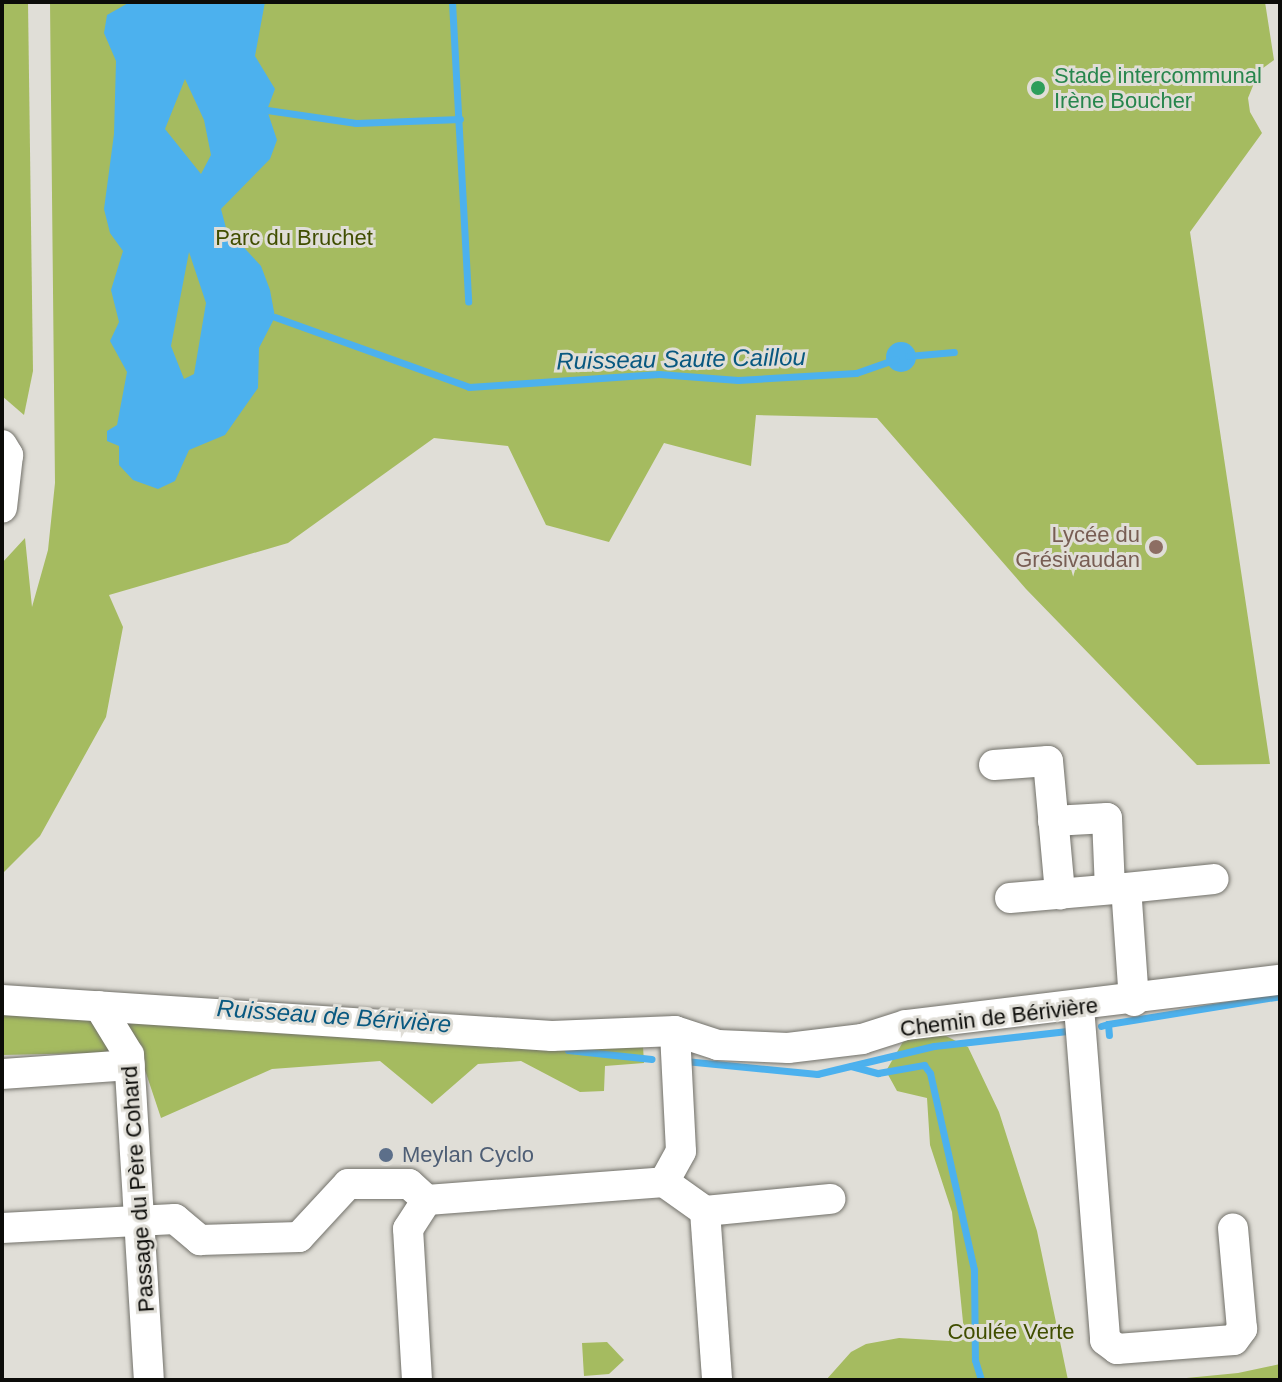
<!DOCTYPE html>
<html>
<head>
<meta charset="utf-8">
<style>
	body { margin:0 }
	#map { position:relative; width:1282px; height:1382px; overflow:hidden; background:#e0ded7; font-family:Helvetica,sans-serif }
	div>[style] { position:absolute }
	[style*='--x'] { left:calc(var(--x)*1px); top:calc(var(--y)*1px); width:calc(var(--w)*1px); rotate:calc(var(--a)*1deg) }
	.green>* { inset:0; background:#a5bb60 }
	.water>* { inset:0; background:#4cb1ee }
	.round { border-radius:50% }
	.stream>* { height:7px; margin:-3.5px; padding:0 3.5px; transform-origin:3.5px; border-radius:3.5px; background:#4cb1ee }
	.roads { filter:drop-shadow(0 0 2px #72716a) drop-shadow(0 0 2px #72716a) }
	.street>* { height:30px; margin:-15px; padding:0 15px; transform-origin:15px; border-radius:15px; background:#fff }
	.dots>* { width:22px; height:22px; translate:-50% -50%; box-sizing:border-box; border:4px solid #e0ded7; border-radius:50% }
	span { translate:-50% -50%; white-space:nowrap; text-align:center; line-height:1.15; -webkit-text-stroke:6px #e0ded7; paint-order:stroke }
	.leisure-label { font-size:22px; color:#27864d }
	.left { translate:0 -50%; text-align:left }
	.park-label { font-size:22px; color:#404e00 }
	.education-label { font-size:22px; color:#785e54 }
	.right { translate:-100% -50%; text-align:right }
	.street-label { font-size:22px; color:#0c0c09 }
	.service-label { font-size:22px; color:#4e5e75 }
	.water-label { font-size:24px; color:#085880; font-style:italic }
	.frame { position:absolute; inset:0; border:4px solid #0c0c09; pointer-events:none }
</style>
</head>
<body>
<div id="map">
	<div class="green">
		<i style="clip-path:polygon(2px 2px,28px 2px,33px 371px,24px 415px,2px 396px)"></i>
		<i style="clip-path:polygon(50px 2px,1265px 2px,1274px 60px,1259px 71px,1248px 98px,1250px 112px,1262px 133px,1190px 232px,1270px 764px,1197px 765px,1026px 589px,877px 418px,756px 415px,751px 466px,664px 443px,609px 542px,546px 525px,508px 446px,434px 438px,288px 543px,109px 595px,123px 627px,106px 717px,40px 836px,2px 874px,2px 563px,25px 538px,32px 607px,48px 550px,55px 483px)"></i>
		<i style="clip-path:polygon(2px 1006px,643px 1046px,644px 1063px,605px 1066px,604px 1091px,580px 1092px,521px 1061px,478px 1064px,432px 1104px,380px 1061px,272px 1069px,161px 1118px,139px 1052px,2px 1055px)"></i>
		<i style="clip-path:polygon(940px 1033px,968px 1047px,999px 1112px,1037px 1231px,1068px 1380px,826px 1380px,851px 1352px,866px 1344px,899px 1338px,949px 1341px,964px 1332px,952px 1212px,930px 1145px,927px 1098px,897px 1091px,886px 1071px,904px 1040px)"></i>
		<i style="clip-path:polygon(607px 1342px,624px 1360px,609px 1374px,584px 1376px,582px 1343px)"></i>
		<i style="clip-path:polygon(1280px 1364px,1280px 1380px,1166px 1380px,1238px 1373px)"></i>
	</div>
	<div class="water">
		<i style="clip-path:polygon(evenodd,130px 2px,265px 2px,255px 56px,275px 89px,267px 110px,277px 140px,270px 159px,221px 209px,226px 228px,261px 266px,270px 290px,275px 317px,259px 348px,258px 388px,225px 435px,189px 450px,175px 481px,158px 489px,133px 480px,119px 465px,119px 446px,107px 441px,107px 431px,117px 425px,127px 372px,110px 341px,119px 322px,111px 290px,123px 251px,110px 233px,104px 209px,114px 134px,116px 61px,104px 33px,107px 15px,130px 2px,185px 79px,204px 120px,211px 155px,201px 174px,165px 129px,185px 79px,130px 2px,189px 252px,206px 303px,194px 374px,184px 379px,171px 346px,189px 252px)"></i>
		<i class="round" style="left:886px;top:342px;width:30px;height:30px"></i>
	</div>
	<div class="stream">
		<i style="--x:452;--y:2;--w:300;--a:86.9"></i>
		<i style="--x:267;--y:110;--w:90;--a:8.3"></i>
		<i style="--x:356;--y:123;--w:104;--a:-2.2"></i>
		<i style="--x:275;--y:317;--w:206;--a:19.8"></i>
		<i style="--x:469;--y:387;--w:190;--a:-3.9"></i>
		<i style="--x:659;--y:374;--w:79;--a:4.3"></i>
		<i style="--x:738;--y:380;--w:118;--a:-3.4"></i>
		<i style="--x:856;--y:373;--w:42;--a:-19.3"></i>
		<i style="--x:908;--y:356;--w:46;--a:-5"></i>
		<i style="--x:1108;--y:1024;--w:174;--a:-9.2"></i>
		<i style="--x:1101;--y:1026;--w:7;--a:-16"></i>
		<i style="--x:1108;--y:1024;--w:11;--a:85"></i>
		<i style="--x:568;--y:1050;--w:84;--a:6.1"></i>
		<i style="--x:685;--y:1061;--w:133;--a:5.6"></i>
		<i style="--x:817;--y:1074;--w:120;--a:-13.5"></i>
		<i style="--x:934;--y:1046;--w:134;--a:-6.4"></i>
		<i style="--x:851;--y:1066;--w:28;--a:15"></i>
		<i style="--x:878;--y:1073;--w:47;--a:-9.9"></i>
		<i style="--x:924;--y:1065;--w:10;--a:53"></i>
		<i style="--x:930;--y:1073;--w:202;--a:77.4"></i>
		<i style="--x:974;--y:1270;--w:90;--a:89.4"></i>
		<i style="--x:975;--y:1360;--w:21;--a:73"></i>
	</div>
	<div class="roads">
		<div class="street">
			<i style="--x:2;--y:445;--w:12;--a:59"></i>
			<i style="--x:8;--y:455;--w:53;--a:96.5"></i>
			<i style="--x:994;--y:765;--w:54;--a:-4.2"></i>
			<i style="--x:1048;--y:761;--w:134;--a:84.8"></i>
			<i style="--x:1053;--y:821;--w:54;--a:-3.2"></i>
			<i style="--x:1107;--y:818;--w:71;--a:87.6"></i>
			<i style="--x:1010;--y:898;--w:116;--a:-4.9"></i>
			<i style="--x:2;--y:1000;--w:551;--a:3.74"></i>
			<i style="--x:552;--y:1036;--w:123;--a:-2.3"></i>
			<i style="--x:675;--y:1031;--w:45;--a:18"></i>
			<i style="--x:718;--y:1045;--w:70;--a:2.5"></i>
			<i style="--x:788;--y:1048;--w:75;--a:-6.9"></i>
			<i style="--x:862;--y:1039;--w:46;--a:-17.7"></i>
			<i style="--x:906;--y:1025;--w:377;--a:-6.9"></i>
			<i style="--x:1134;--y:1001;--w:113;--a:-94"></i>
			<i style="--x:1126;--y:888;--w:88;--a:-5.8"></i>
			<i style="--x:99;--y:1006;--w:57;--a:58.5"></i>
			<i style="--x:129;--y:1055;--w:326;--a:86.5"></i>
			<i style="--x:1079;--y:1007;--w:334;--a:85.5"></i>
			<i style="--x:1105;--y:1340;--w:15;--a:37"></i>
			<i style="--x:1117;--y:1349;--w:117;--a:-4.4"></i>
			<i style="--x:1234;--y:1340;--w:14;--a:-54"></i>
			<i style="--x:1242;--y:1329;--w:101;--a:-95.1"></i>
			<i style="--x:2;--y:1074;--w:128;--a:-4"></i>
			<i style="--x:664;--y:1182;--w:35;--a:-61"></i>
			<i style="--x:681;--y:1151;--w:120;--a:-92.9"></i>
			<i style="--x:705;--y:1211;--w:169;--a:85.9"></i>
			<i style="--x:2;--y:1228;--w:173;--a:-3"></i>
			<i style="--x:175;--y:1219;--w:33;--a:40"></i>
			<i style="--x:200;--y:1240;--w:99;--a:-1.7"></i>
			<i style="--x:299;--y:1237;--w:72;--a:-47.2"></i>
			<i style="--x:348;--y:1184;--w:61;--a:0"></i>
			<i style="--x:409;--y:1184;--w:24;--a:42"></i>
			<i style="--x:427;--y:1200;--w:238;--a:-4.3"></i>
			<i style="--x:664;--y:1182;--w:50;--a:35.3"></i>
			<i style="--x:705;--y:1211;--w:126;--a:-5.5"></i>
			<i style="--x:417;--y:1380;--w:151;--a:-93.4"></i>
			<i style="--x:408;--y:1229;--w:35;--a:-57"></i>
		</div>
	</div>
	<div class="dots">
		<i style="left:1038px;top:88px;background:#2e9e5b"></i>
		<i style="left:1156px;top:547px;background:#8d6e63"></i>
		<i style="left:386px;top:1155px;background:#5c6f8a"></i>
	</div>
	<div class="leisure-label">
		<span class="left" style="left:1054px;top:88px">Stade intercommunal<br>Irène Boucher</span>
	</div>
	<div class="park-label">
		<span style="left:294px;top:238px">Parc du Bruchet</span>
		<span style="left:1011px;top:1332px">Coulée Verte</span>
	</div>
	<div class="education-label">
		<span class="right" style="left:1140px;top:547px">Lycée du<br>Grésivaudan</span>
	</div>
	<div class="street-label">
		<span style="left:999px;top:1017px;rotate:-7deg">Chemin de Bérivière</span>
		<span style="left:138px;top:1189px;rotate:-94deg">Passage du Père Cohard</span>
	</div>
	<div class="service-label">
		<span class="left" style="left:402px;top:1155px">Meylan Cyclo</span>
	</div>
	<div class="water-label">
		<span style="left:681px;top:359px;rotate:-1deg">Ruisseau Saute Caillou</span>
		<span style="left:334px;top:1016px;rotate:4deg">Ruisseau de Bérivière</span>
	</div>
	<div class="frame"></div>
</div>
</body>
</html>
